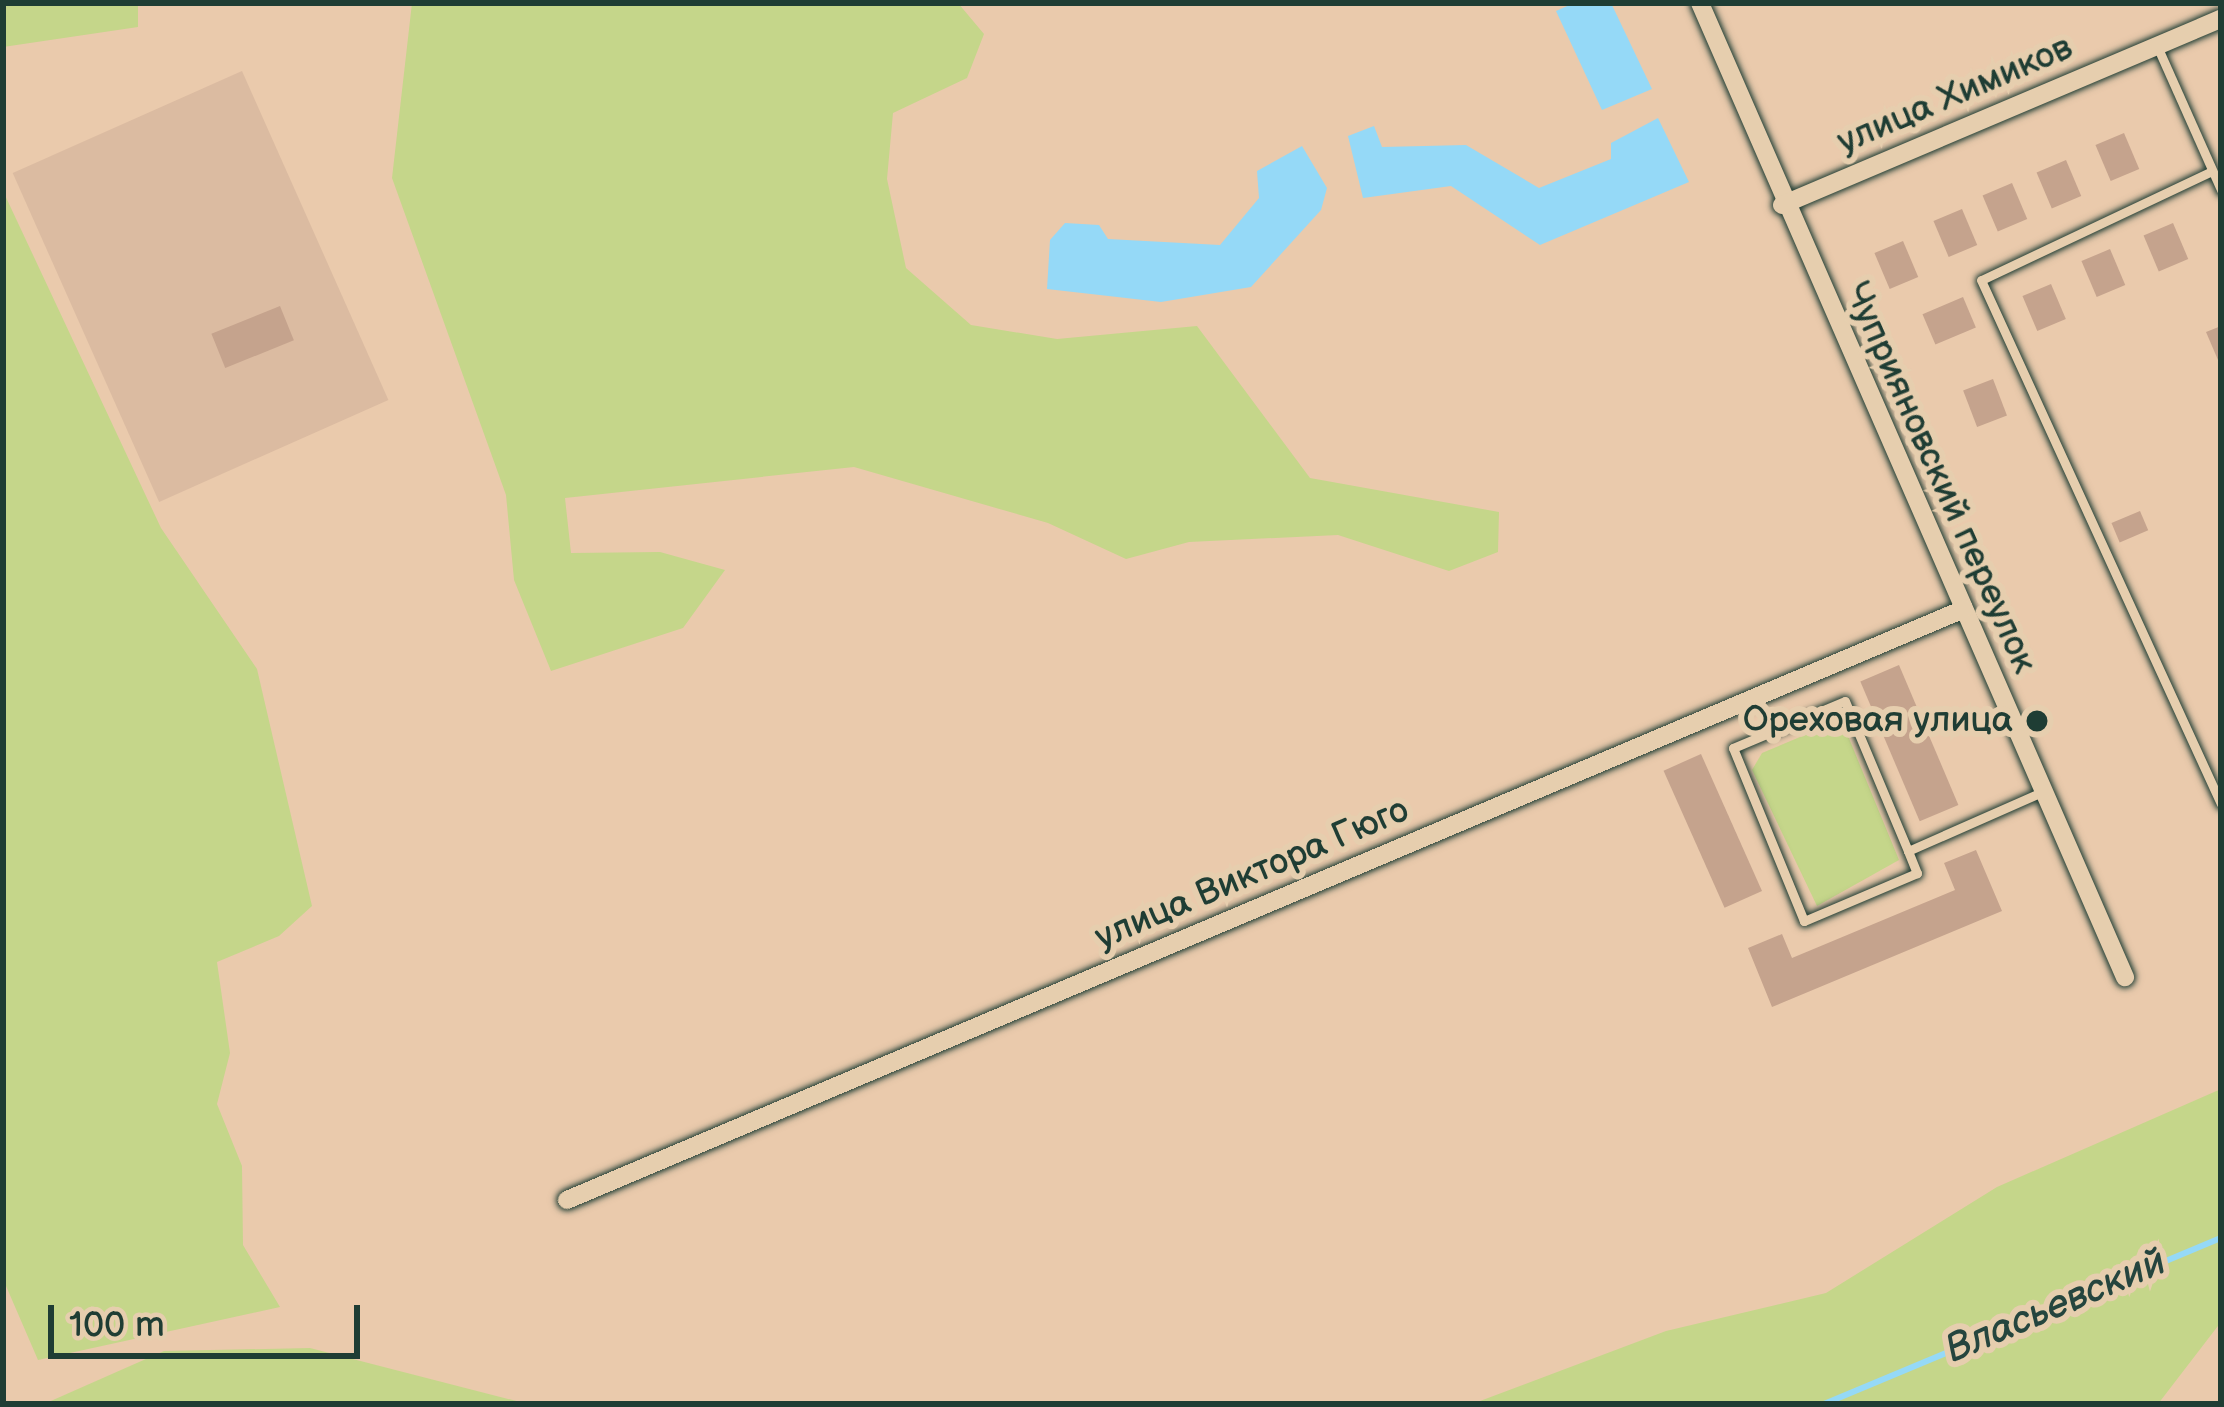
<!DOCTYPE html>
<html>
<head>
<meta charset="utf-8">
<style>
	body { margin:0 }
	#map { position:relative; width:2224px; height:1407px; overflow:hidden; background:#eacaac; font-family:"Balsamiq Sans",sans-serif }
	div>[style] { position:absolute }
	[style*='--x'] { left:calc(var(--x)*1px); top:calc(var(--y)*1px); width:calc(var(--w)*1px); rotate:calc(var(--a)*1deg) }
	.built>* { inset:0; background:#dbbba1; transform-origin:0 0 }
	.green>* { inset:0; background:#c5d68a }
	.water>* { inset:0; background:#95d9f7 }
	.stream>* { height:6px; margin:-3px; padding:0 3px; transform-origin:3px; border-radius:3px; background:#95d9f7 }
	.building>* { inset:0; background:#c5a38d; transform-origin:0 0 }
	.roads { filter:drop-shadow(0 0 3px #1f3d34) drop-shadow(0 0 3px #1f3d34) }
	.service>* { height:9px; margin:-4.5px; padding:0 4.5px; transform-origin:4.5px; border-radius:4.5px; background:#e6ceae }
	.minor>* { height:18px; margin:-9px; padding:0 9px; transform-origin:9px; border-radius:9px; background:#e6ceae }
	.dots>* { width:33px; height:33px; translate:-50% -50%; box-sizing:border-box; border:6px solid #e6ceae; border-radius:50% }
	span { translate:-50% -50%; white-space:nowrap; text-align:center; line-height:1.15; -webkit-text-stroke:12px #e6ceae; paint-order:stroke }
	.street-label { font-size:36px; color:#1f3d34 }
	.poi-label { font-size:36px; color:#1f3d34 }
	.right { translate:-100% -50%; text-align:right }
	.water-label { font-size:39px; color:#25453e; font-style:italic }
	.frame { position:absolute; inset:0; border:6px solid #1f3d34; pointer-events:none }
	.scale { position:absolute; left:48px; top:1305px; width:312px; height:54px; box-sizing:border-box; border:6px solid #1f3d34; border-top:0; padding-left:15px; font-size:36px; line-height:42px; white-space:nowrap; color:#1f3d34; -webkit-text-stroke:9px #e6ceae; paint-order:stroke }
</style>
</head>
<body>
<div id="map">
	<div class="built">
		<i style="left:242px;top:71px;width:360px;height:251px;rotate:66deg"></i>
	</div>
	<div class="green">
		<i style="clip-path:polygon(3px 3px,138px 3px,138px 27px,3px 47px)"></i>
		<i style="clip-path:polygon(412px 3px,958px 3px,984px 34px,967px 78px,893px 113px,887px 179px,906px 268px,971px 325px,1057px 339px,1197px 326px,1310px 478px,1499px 512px,1498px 552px,1449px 571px,1338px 535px,1189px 542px,1126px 559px,1048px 523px,854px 467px,565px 498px,571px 553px,660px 552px,725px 570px,683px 628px,551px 671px,514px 580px,506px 495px,392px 178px)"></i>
		<i style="clip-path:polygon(3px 191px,161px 528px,257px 669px,312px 906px,279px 936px,217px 962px,230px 1053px,217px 1104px,242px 1166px,243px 1245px,280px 1307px,38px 1360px,3px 1279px)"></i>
		<i style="clip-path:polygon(1831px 724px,1846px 731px,1899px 860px,1817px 906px,1752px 770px,1762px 753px)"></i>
		<i style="clip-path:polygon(2221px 1089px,2221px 1322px,2158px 1404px,1472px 1404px,1666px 1331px,1826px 1293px,1997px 1187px)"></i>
		<i style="clip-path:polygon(310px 1348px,528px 1404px,44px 1404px,164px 1351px)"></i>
	</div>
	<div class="water">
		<i style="clip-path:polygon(1574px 3px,1611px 3px,1652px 89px,1602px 110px,1556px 11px)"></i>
		<i style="clip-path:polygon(1658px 118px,1689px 182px,1540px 245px,1451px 186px,1363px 198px,1348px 136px,1374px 126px,1382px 147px,1466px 145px,1539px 188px,1611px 159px,1611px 143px)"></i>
		<i style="clip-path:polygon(1302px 146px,1327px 188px,1321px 210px,1251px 287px,1161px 302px,1047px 289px,1050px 240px,1065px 223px,1099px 225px,1108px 239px,1220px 245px,1259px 198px,1257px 171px)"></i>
	</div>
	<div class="stream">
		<i style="--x:1824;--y:1404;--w:430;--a:-22.7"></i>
	</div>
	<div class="building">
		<i style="left:2124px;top:133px;width:39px;height:31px;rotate:67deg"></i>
		<i style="left:2066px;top:160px;width:39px;height:32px;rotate:67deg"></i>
		<i style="left:2012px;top:183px;width:39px;height:32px;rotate:67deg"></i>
		<i style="left:1962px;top:209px;width:39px;height:31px;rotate:67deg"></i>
		<i style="left:2173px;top:223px;width:39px;height:32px;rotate:67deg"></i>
		<i style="left:1903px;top:241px;width:39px;height:31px;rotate:67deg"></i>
		<i style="left:2110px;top:249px;width:39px;height:31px;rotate:67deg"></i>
		<i style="left:2051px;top:284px;width:38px;height:31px;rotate:67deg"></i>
		<i style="left:1963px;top:297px;width:33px;height:44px;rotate:67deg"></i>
		<i style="left:280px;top:306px;width:37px;height:74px;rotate:68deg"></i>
		<i style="clip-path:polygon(2221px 326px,2221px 367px,2206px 332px)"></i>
		<i style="left:1993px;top:379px;width:39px;height:32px;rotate:69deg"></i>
		<i style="left:2140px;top:511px;width:21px;height:31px;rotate:67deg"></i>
		<i style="left:1899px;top:665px;width:152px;height:42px;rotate:67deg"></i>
		<i style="left:1701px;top:754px;width:150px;height:41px;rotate:66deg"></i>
		<i style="clip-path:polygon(1976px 850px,2002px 911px,1772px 1007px,1748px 948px,1782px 934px,1792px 958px,1955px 890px,1944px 863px)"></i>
	</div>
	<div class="roads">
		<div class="service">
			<i style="--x:2157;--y:46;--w:158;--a:66"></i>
			<i style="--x:2212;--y:171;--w:255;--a:154.7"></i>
			<i style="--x:1981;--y:280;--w:576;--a:65.39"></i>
			<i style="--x:1908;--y:851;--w:24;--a:68"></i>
			<i style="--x:1917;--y:873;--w:123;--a:157"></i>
			<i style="--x:1804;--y:921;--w:187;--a:-112.3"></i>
			<i style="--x:1733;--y:748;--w:121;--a:-22.8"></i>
			<i style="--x:1845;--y:701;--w:163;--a:67.2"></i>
			<i style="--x:1908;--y:851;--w:146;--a:-23.8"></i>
		</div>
		<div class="minor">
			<i style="--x:1700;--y:3;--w:1063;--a:66.43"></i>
			<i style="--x:1782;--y:205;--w:477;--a:-23"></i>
			<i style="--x:567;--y:1200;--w:1517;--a:-22.93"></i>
		</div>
	</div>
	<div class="dots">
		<i style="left:2037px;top:721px;background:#1f3d34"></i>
	</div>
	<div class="street-label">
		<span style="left:1955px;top:95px;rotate:-23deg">улица Химиков</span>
		<span style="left:1940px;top:478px;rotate:66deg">Чуприяновский переулок</span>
		<span style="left:1252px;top:874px;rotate:-23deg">улица Виктора Гюго</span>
	</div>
	<div class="poi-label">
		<span class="right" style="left:2013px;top:721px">Ореховая улица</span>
	</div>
	<div class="water-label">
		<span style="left:2056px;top:1307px;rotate:-23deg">Власьевский</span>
	</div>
	<div class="frame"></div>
	<div class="scale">100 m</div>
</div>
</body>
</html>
